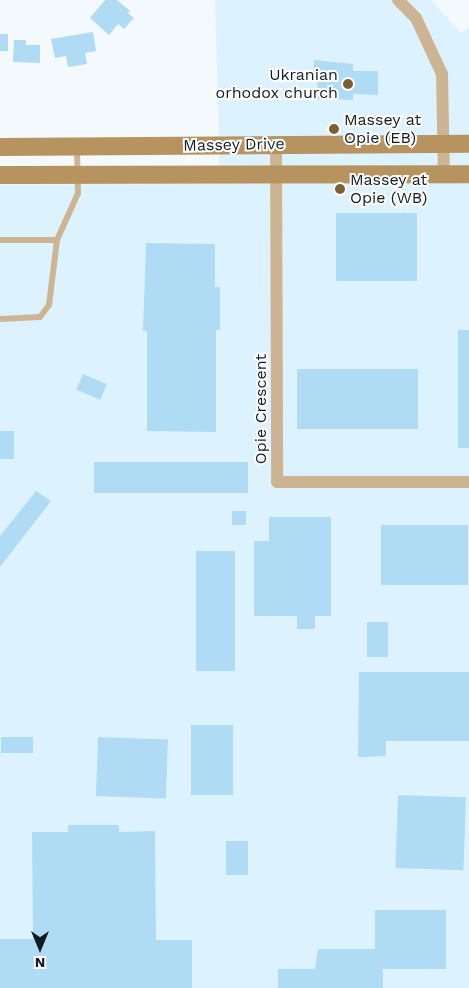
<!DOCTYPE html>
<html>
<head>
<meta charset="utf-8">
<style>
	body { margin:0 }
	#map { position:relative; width:469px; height:988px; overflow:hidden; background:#f3f9fc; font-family:"Work Sans",sans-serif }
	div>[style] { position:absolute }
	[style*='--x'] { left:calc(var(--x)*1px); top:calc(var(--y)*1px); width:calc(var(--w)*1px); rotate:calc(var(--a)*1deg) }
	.built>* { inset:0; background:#ddf2ff }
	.building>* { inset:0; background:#afdbf5; transform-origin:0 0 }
	.lane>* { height:6px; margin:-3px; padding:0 3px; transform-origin:3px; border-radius:3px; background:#cdb593 }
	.street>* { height:12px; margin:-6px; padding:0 6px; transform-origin:6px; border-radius:6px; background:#cdb593 }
	.secondary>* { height:18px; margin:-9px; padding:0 9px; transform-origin:9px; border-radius:9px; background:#b79360 }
	.dots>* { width:14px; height:14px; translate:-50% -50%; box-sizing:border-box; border:2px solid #fff; border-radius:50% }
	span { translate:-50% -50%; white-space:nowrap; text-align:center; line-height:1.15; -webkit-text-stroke:4px #fff; paint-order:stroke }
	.poi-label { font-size:16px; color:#111b21 }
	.right { translate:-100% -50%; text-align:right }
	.left { translate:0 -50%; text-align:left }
	.street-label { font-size:16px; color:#111b21 }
	.north { position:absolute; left:15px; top:923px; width:50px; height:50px; -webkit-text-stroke:4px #fff; paint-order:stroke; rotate:180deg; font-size:14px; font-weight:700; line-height:20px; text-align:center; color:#111b21 }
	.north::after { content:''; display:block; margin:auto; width:18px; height:22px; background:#111b21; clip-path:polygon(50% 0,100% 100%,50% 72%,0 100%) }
</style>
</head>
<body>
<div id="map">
	<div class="built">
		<i style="clip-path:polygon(215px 0,431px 0,461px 33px,469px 27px,469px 988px,0 988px,0 185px,220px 184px)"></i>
	</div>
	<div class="building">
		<i style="clip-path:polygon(105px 0,117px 0,130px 11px,128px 13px,134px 18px,124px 29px,118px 24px,109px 35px,90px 18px)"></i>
		<i style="clip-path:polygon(93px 32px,96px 51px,85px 53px,87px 64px,68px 67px,66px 56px,55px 58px,51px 39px)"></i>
		<i style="left:0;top:34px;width:8px;height:17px"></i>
		<i style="clip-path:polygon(14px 40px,26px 40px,26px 45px,40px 45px,40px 63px,13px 62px)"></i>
		<i style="clip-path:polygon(314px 60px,353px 64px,353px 71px,378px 71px,378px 95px,353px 94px,353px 100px,317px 99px,318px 75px,314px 75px)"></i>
		<i style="left:336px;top:213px;width:81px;height:68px"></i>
		<i style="clip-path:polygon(146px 243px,215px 244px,215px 287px,220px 287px,220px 330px,216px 330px,216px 432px,147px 431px,147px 331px,143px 331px)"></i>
		<i style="left:458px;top:330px;width:11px;height:118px"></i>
		<i style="left:297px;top:369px;width:121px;height:60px"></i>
		<i style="left:83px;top:374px;width:26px;height:17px;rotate:23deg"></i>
		<i style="left:0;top:431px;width:14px;height:28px"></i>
		<i style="left:94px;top:462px;width:154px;height:31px"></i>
		<i style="clip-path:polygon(36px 491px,51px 501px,0 567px,0 536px)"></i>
		<i style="left:232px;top:511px;width:14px;height:14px"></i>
		<i style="clip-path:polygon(269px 517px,331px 517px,331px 616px,315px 616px,315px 629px,297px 629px,297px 616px,254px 616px,254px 541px,269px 541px)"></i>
		<i style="left:381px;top:525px;width:87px;height:60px"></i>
		<i style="left:196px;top:551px;width:39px;height:120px"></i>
		<i style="left:388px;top:622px;width:35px;height:21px;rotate:90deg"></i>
		<i style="clip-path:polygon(359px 672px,469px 672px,469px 741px,386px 741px,386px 756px,358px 757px)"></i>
		<i style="left:191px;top:725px;width:42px;height:70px"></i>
		<i style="left:1px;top:737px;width:32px;height:16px"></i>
		<i style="left:98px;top:737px;width:70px;height:59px;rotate:2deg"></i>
		<i style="left:398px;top:795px;width:68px;height:73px;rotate:2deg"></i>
		<i style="clip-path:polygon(68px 825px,119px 825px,119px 832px,155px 831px,156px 940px,192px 940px,192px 988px,0 988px,0 939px,33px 939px,32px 832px,68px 832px)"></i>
		<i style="left:226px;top:841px;width:22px;height:34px"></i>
		<i style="clip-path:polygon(375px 910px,446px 910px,446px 969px,383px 969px,383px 988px,278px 988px,278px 969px,315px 969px,318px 949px,375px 949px)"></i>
	</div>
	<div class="lane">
		<i style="--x:0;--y:240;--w:57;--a:0"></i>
		<i style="--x:0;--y:319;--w:40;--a:-2.9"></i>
		<i style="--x:40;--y:317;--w:15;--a:-53"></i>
		<i style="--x:49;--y:305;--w:65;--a:-83"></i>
		<i style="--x:57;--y:240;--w:51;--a:-65.9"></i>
		<i style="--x:78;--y:193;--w:45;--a:-91.3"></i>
	</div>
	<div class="street">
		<i style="--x:398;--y:0;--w:25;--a:45"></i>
		<i style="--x:416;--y:18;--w:62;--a:65.1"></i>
		<i style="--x:442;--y:74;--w:100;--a:88.9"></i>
		<i style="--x:276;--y:144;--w:338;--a:89.8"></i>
		<i style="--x:277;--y:482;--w:192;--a:0"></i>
	</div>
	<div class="secondary">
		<i style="--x:0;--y:147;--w:469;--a:-0.4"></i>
		<i style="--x:0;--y:175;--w:469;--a:-0.1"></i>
	</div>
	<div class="dots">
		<i style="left:348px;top:84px;background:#7c5f33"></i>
		<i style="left:334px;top:129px;background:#7c5f33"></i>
		<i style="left:340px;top:189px;background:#7c5f33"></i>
	</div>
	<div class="poi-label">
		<span class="right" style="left:338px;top:84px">Ukranian<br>orhodox church</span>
		<span class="left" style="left:344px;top:129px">Massey at<br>Opie (EB)</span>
		<span class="left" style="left:350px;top:189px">Massey at<br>Opie (WB)</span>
	</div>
	<div class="street-label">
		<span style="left:234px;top:145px;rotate:-1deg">Massey Drive</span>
		<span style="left:261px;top:409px;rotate:-90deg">Opie Crescent</span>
	</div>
	<div class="north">N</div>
</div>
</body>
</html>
